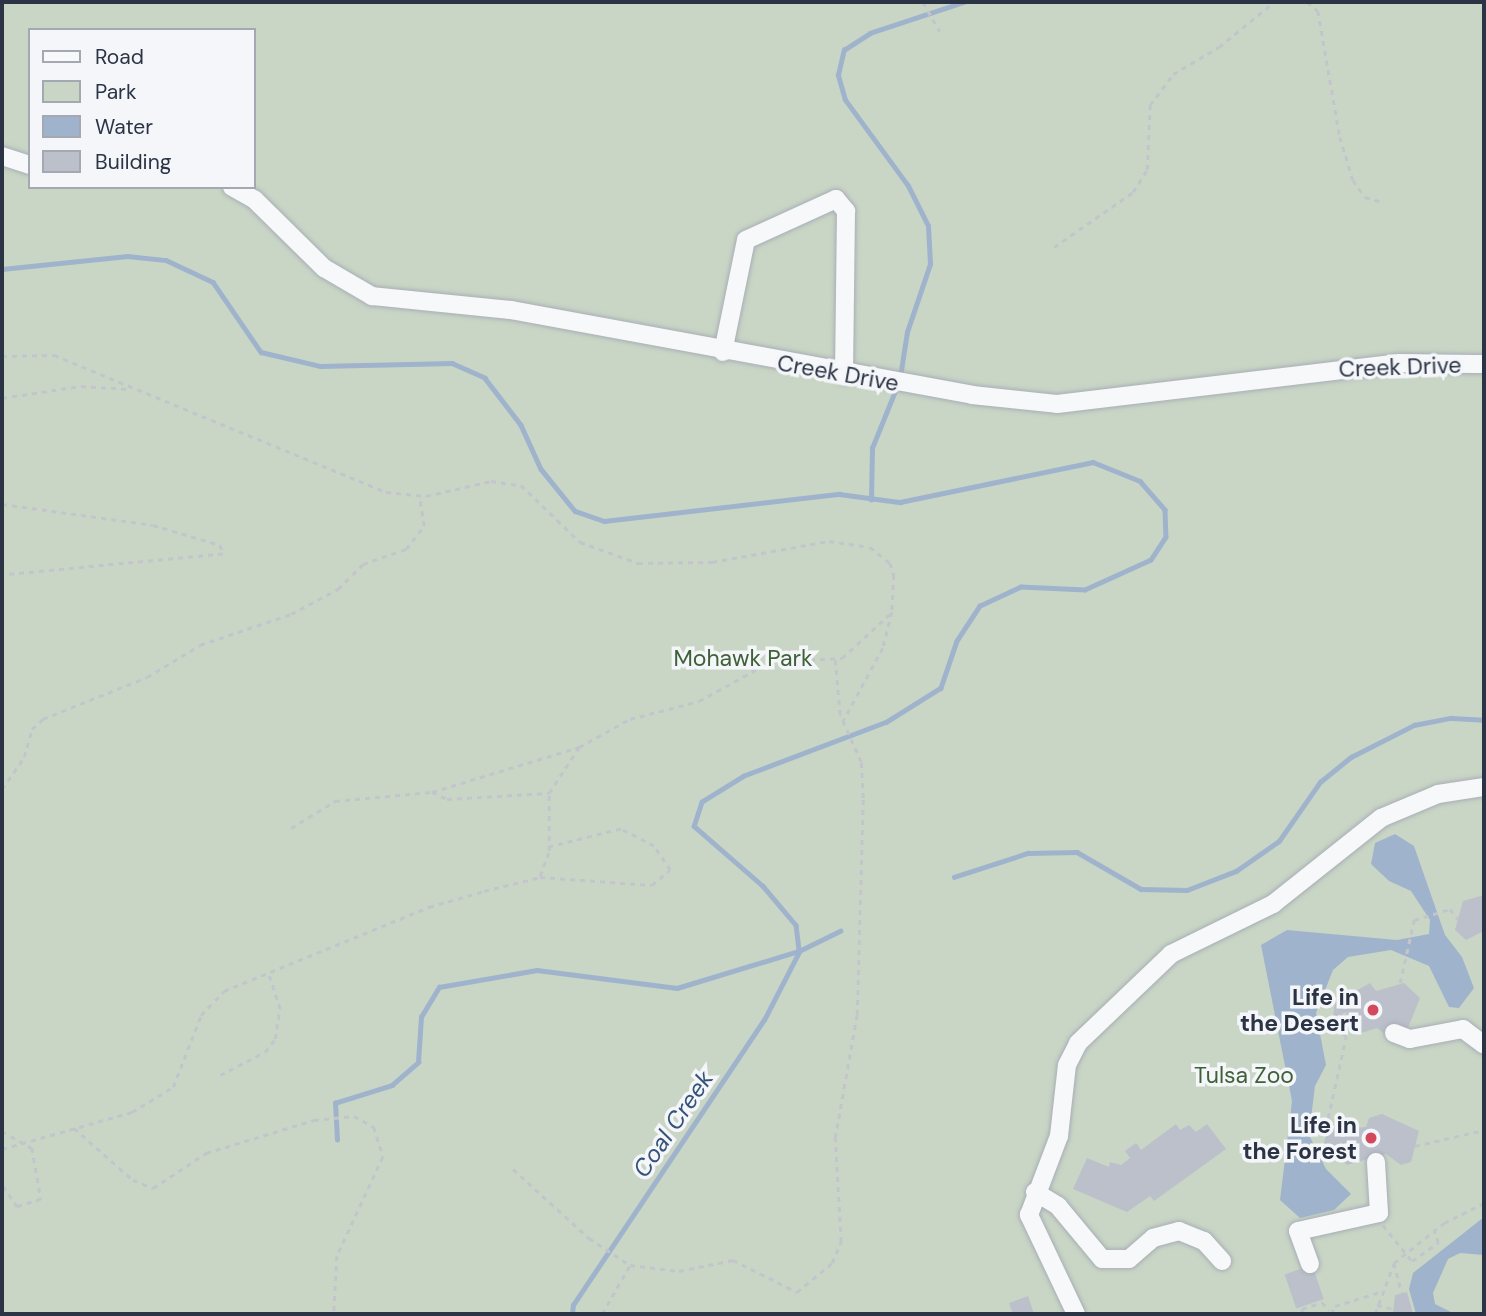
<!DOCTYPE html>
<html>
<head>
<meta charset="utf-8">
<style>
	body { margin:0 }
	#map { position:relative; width:1486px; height:1316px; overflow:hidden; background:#e4e7ec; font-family:"DM Sans",sans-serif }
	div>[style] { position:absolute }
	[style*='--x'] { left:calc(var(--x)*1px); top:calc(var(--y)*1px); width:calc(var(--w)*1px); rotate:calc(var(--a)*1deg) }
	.green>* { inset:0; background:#c9d6c5 }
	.water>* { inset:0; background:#9fb4cc }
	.stream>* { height:4.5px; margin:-2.25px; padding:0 2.25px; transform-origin:2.25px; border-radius:2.25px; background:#9fb4cc }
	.building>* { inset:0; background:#bbc0ca; transform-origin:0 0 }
	.path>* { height:2.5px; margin-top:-1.25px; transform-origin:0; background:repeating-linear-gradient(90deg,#c2c5cb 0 5px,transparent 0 10px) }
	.roads { filter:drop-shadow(0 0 2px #a9aeb7) drop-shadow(0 0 2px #a9aeb7) }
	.minor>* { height:18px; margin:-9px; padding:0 9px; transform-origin:9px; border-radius:9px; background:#f7f8fa }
	.dots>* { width:19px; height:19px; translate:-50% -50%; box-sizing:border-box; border:4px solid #f4f6f9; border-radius:50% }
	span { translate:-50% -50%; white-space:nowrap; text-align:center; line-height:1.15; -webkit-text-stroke:7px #f4f6f9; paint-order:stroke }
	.street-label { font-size:23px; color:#2b3445 }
	.park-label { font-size:23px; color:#3f6138 }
	.poi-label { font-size:23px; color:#2b3445; font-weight:700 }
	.right { translate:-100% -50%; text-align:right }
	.water-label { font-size:24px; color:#34527a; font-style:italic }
	.frame { position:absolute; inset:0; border:4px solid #2b3445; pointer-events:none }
	.legend { position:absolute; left:28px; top:28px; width:228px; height:161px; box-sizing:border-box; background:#f4f6f9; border:2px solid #a4a8b1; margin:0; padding:9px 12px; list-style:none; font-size:21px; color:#2b3445 }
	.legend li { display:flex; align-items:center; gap:14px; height:35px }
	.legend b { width:35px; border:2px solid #a4a8b1 }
</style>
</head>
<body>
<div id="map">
	<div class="green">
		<i style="clip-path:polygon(evenodd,2px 2px,1484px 2px,1484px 1314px,2px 1314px,2px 2px,30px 30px,254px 30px,254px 187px,30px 187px,30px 30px)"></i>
	</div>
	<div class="water">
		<i style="clip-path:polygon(1395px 834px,1414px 846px,1445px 935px,1462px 957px,1474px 988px,1459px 1008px,1449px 1007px,1429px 966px,1391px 950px,1348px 957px,1333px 970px,1316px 1013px,1326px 1065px,1315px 1086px,1309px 1135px,1326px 1169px,1351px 1194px,1334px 1210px,1300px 1218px,1280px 1200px,1292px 1101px,1261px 945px,1287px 930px,1397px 940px,1429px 934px,1430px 920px,1411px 891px,1389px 881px,1371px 864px,1375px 843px)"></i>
		<i style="clip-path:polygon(1484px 1217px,1484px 1255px,1460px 1253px,1448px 1259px,1433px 1293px,1435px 1304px,1455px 1314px,1416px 1314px,1409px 1289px,1413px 1273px)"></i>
	</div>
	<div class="stream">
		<i style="--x:2;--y:269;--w:126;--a:-5.9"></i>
		<i style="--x:127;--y:256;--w:39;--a:6"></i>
		<i style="--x:166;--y:260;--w:52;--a:25.1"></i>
		<i style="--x:213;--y:282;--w:85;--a:55.6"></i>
		<i style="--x:261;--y:352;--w:61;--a:13.3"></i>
		<i style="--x:320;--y:366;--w:132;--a:-1.3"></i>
		<i style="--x:452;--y:363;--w:36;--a:24"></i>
		<i style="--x:485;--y:378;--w:59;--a:52.5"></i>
		<i style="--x:521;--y:425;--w:48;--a:65.6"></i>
		<i style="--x:541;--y:469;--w:54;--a:51"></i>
		<i style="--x:575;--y:511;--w:31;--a:19"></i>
		<i style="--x:604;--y:521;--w:237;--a:-6.6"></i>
		<i style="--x:839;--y:494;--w:62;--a:7.5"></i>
		<i style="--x:900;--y:502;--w:197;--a:-11.7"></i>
		<i style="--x:1093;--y:462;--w:51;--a:22"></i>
		<i style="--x:1140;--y:481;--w:38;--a:49"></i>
		<i style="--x:1165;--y:510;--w:27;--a:88"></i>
		<i style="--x:1166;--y:537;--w:27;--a:123"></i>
		<i style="--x:1151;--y:560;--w:72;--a:155.6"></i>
		<i style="--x:1085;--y:590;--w:64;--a:-177.3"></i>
		<i style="--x:1021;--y:587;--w:45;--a:155.1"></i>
		<i style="--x:980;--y:606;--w:42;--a:123.3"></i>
		<i style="--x:957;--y:641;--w:50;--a:108.8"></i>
		<i style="--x:941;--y:688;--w:64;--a:147.8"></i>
		<i style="--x:887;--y:722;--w:153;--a:159.3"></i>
		<i style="--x:744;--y:776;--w:49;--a:148.2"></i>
		<i style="--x:702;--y:802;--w:25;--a:108"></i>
		<i style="--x:694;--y:826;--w:91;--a:41"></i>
		<i style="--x:763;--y:886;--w:51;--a:49.8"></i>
		<i style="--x:796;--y:925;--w:26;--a:83"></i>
		<i style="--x:900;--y:377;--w:46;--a:-81.2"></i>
		<i style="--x:907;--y:332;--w:72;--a:-71.3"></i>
		<i style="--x:930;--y:264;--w:38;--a:-93"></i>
		<i style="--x:928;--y:226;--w:45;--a:-116.6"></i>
		<i style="--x:908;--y:186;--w:107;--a:-126.2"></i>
		<i style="--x:845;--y:100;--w:26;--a:-106"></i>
		<i style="--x:838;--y:75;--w:26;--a:-77"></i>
		<i style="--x:844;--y:50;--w:31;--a:-33"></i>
		<i style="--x:870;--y:33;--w:99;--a:-18.3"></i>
		<i style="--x:871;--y:500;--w:52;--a:-88.9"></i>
		<i style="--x:872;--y:448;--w:67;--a:-68"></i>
		<i style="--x:954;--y:877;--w:78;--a:-18"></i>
		<i style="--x:1028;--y:853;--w:49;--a:-1.2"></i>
		<i style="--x:1077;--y:852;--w:74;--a:30"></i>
		<i style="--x:1141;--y:889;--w:46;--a:1.2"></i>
		<i style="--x:1187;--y:890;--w:53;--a:-21.2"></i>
		<i style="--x:1236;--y:871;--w:52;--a:-34.9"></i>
		<i style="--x:1279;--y:841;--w:72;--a:-55.2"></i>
		<i style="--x:1320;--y:782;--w:40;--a:-39"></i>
		<i style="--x:1351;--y:757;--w:71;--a:-26.9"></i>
		<i style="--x:1414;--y:725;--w:38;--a:-11"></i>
		<i style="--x:1451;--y:718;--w:33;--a:3"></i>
		<i style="--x:337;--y:1140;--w:37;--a:-93"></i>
		<i style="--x:335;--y:1103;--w:60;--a:-17.5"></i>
		<i style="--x:392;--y:1085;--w:35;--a:-41"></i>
		<i style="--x:418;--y:1062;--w:45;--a:-86.2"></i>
		<i style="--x:421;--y:1017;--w:35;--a:-59"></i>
		<i style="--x:439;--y:987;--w:99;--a:-9.8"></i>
		<i style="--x:537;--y:970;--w:141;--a:7.3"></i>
		<i style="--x:677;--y:988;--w:127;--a:-16.9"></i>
		<i style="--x:799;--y:951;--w:46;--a:-26"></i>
		<i style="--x:572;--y:1314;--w:9;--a:-84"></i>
		<i style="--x:573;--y:1305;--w:343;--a:-56.2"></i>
		<i style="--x:764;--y:1020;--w:76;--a:-62.8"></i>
	</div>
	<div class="building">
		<i style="clip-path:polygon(1484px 895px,1484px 931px,1466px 940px,1455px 930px,1463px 901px)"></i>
		<i style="clip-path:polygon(1370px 983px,1376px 991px,1404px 983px,1420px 998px,1408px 1028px,1386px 1035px,1377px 1028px,1355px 1035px,1342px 1025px,1347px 1012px,1333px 1017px,1335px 1003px)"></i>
		<i style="clip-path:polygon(1382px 1114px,1419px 1131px,1411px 1162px,1401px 1165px,1386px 1154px,1347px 1165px,1324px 1143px,1327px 1130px,1366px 1127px,1369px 1118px)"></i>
		<i style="clip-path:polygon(1176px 1124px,1180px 1130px,1189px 1125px,1196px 1132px,1207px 1124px,1226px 1149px,1154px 1201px,1150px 1196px,1127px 1212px,1073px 1189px,1087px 1158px,1109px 1167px,1110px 1162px,1121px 1165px,1130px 1158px,1125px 1151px,1136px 1143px,1141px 1150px)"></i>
		<i style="left:1312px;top:1265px;width:36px;height:29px;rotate:71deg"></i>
		<i style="clip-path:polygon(1407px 1292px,1413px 1314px,1393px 1313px,1395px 1295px)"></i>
		<i style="clip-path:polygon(1028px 1296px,1034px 1314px,1013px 1314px,1009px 1303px)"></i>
	</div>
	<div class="path">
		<i style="--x:923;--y:2;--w:34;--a:60"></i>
		<i style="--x:1307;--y:2;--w:14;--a:39"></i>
		<i style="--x:1318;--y:11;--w:128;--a:80.1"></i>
		<i style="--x:1340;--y:137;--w:45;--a:73.2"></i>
		<i style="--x:1353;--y:180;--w:21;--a:55"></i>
		<i style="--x:1365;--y:197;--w:19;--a:16"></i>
		<i style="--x:1054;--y:247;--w:96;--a:-34.8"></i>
		<i style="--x:1133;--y:192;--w:26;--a:-58"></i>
		<i style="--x:1147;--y:170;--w:65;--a:-87.4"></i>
		<i style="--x:1150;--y:105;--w:39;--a:-53"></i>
		<i style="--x:1173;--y:74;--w:53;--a:-30.4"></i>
		<i style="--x:1219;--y:47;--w:71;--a:-39.3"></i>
		<i style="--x:2;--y:356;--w:52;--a:-1.1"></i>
		<i style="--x:54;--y:355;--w:359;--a:22.4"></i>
		<i style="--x:386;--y:492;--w:40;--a:5.7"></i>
		<i style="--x:426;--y:496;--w:67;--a:-13"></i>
		<i style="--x:491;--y:481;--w:30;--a:8"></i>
		<i style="--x:521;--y:485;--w:82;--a:44"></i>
		<i style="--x:580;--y:542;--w:62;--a:19.9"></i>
		<i style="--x:638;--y:563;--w:74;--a:-0.8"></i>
		<i style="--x:712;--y:562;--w:119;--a:-10.2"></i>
		<i style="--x:829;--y:541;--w:41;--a:8.3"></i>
		<i style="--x:870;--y:547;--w:26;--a:39"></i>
		<i style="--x:890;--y:563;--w:13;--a:72"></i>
		<i style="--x:894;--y:575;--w:37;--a:93"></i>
		<i style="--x:892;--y:612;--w:37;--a:104"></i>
		<i style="--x:883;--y:648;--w:84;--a:118.4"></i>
		<i style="--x:2;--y:398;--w:80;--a:-8.6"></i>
		<i style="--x:81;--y:386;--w:46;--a:3.7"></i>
		<i style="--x:2;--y:504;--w:152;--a:7.9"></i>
		<i style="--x:153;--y:525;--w:70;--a:16.6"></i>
		<i style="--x:220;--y:545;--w:9;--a:72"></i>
		<i style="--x:223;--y:554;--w:222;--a:174.6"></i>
		<i style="--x:2;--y:789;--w:39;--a:-55"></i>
		<i style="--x:24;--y:757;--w:29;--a:-74"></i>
		<i style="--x:32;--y:729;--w:15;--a:-42"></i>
		<i style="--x:43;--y:719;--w:112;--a:-22"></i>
		<i style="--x:147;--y:677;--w:62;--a:-31.1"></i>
		<i style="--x:200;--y:645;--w:96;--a:-18.8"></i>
		<i style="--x:291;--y:614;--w:53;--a:-28"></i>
		<i style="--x:338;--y:589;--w:35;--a:-45"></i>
		<i style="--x:363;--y:564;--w:46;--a:-19.2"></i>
		<i style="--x:406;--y:549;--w:29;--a:-52"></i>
		<i style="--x:424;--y:526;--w:30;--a:-99"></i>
		<i style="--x:432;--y:792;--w:17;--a:25"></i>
		<i style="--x:447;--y:799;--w:102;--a:-3.4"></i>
		<i style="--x:291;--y:828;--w:52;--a:-31.5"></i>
		<i style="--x:335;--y:801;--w:97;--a:-5.3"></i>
		<i style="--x:432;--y:792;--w:154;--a:-17"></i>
		<i style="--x:579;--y:747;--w:58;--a:-28.8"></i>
		<i style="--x:630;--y:719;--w:71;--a:-14.6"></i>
		<i style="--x:699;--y:701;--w:81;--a:-28.8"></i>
		<i style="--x:770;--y:662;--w:72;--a:-3.2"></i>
		<i style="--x:842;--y:658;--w:68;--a:-42.6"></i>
		<i style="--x:540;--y:876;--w:27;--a:-70"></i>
		<i style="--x:549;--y:851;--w:58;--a:-90"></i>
		<i style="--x:549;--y:793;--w:55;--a:-56.9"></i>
		<i style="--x:1400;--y:983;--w:65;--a:-77.5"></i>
		<i style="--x:1414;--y:920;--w:38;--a:-17"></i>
		<i style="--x:1450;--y:909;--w:13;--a:51"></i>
		<i style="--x:220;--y:1075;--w:51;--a:-27.1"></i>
		<i style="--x:265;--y:1052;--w:16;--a:-52"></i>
		<i style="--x:275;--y:1039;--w:30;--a:-81"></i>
		<i style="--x:280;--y:1009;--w:36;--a:-108"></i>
		<i style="--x:74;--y:1128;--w:79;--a:41.4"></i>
		<i style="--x:133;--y:1180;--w:22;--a:22"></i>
		<i style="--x:153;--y:1188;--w:64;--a:-33.4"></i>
		<i style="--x:206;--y:1153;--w:113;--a:-17"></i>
		<i style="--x:314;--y:1120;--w:40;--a:-5.7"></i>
		<i style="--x:354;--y:1116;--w:23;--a:29"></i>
		<i style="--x:374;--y:1127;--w:31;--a:73"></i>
		<i style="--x:383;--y:1157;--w:109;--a:114.9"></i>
		<i style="--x:337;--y:1256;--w:58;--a:93"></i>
		<i style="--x:1335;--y:1129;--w:13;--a:-122"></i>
		<i style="--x:1328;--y:1118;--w:83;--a:-77.5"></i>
		<i style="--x:1346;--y:1037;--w:13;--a:-132"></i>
		<i style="--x:1337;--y:1027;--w:14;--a:-73"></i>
		<i style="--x:2;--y:1131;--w:34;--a:30"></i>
		<i style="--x:32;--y:1148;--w:52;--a:80"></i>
		<i style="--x:41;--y:1199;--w:25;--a:162"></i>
		<i style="--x:17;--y:1207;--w:27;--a:-124"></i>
		<i style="--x:1415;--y:1146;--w:71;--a:-13.1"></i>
		<i style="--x:2;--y:1149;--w:135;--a:-15.9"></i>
		<i style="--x:132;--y:1112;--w:48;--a:-31.4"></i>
		<i style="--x:173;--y:1087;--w:77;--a:-68.7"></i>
		<i style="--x:201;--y:1015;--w:33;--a:-46"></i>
		<i style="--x:224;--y:991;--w:222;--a:-22.3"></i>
		<i style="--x:429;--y:907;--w:57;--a:-16.2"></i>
		<i style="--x:484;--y:891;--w:58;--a:-14"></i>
		<i style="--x:540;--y:877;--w:112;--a:4.1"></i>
		<i style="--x:652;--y:885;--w:23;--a:-40"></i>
		<i style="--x:670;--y:870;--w:29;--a:-124"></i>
		<i style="--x:654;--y:846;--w:37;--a:-153"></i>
		<i style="--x:621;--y:829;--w:74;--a:166"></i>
		<i style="--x:513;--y:1169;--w:103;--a:42.2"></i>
		<i style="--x:589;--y:1238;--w:49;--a:33.4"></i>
		<i style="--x:630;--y:1265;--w:49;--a:7"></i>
		<i style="--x:679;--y:1271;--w:55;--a:-11.5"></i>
		<i style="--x:733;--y:1260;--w:72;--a:26.6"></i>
		<i style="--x:797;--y:1292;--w:45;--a:-39.6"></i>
		<i style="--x:832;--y:1263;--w:23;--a:-67"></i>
		<i style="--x:841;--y:1242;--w:104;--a:-93.3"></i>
		<i style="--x:835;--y:1138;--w:125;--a:-79.9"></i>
		<i style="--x:857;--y:1015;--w:217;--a:-88.4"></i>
		<i style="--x:863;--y:798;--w:36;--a:-93"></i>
		<i style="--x:861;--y:762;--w:51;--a:-114.1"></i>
		<i style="--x:840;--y:715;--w:55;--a:-95.2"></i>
		<i style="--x:1484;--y:1171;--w:6;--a:90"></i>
		<i style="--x:1383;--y:1225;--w:46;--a:51.1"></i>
		<i style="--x:1412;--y:1261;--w:32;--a:-35"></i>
		<i style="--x:1438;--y:1243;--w:13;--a:-108"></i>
		<i style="--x:1394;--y:1263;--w:31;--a:75"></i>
		<i style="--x:1377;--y:1305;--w:16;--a:14"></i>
		<i style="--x:602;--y:1314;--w:56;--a:-60.3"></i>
		<i style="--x:1302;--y:1314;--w:5;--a:-90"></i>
		<i style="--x:1302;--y:1309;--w:21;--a:-19"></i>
		<i style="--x:1322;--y:1302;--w:11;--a:49"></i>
		<i style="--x:1331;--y:1314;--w:9;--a:-63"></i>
		<i style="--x:1335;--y:1306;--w:47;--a:-17.3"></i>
		<i style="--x:1375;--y:1314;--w:54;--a:-69.6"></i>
		<i style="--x:1394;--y:1263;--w:64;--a:-38.7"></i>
		<i style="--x:1444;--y:1223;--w:45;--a:-26.6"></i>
	</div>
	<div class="roads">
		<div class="minor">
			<i style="--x:2;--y:156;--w:29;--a:18"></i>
			<i style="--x:232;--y:187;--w:26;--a:29"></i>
			<i style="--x:255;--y:200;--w:97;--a:44.6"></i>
			<i style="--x:324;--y:268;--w:56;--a:30.3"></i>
			<i style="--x:372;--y:296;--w:140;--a:5.8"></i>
			<i style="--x:511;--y:310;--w:469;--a:10.4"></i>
			<i style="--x:972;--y:395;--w:85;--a:6"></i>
			<i style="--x:1057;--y:404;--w:344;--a:-6.8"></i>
			<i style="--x:1399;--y:363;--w:85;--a:0.7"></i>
			<i style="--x:723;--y:352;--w:114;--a:-78.4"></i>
			<i style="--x:746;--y:240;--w:99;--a:-24.5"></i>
			<i style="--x:836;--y:199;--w:16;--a:50"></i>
			<i style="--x:846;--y:211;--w:164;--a:90.7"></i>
			<i style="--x:1394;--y:1033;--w:17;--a:21"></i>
			<i style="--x:1410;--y:1039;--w:54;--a:-10.7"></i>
			<i style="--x:1463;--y:1029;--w:26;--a:37"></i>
			<i style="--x:1035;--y:1192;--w:27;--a:31"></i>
			<i style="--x:1058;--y:1206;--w:69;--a:50.3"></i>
			<i style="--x:1102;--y:1259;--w:27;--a:0"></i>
			<i style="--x:1129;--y:1259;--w:32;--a:-41"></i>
			<i style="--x:1153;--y:1238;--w:27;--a:-15"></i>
			<i style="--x:1179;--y:1231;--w:27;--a:22"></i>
			<i style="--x:1204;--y:1241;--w:27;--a:48"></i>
			<i style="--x:1310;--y:1264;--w:35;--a:-110"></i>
			<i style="--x:1298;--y:1231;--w:83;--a:-12.5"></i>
			<i style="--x:1379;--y:1213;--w:51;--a:-93.4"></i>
			<i style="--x:1076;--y:1314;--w:110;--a:-115.4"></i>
			<i style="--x:1029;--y:1215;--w:85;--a:-69.2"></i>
			<i style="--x:1059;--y:1136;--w:71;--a:-83.6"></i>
			<i style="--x:1067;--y:1065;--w:25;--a:-63"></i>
			<i style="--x:1078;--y:1043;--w:129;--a:-43.7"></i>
			<i style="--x:1171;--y:954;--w:114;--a:-26.1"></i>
			<i style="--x:1273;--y:904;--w:138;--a:-38.5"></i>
			<i style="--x:1381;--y:818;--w:62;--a:-22.8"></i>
			<i style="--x:1438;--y:794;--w:47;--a:-8.7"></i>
		</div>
	</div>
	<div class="dots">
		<i style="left:1373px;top:1010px;background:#d1495b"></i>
		<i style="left:1371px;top:1138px;background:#d1495b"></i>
	</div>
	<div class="street-label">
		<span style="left:1400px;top:367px;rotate:-2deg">Creek Drive</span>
		<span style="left:838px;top:373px;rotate:10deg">Creek Drive</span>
	</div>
	<div class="park-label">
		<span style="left:743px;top:658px">Mohawk Park</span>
		<span style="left:1244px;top:1075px">Tulsa Zoo</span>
	</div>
	<div class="poi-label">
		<span class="right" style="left:1359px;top:1010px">Life in<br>the Desert</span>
		<span class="right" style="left:1357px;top:1138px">Life in<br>the Forest</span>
	</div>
	<div class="water-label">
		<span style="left:673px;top:1124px;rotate:-56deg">Coal Creek</span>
	</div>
	<div class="frame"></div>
	<ul class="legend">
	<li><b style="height:9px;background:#f7f8fa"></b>Road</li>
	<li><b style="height:19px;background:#c9d6c5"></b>Park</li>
	<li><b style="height:19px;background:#9fb4cc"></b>Water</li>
	<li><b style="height:19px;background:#bbc0ca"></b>Building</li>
	</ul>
</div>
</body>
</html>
